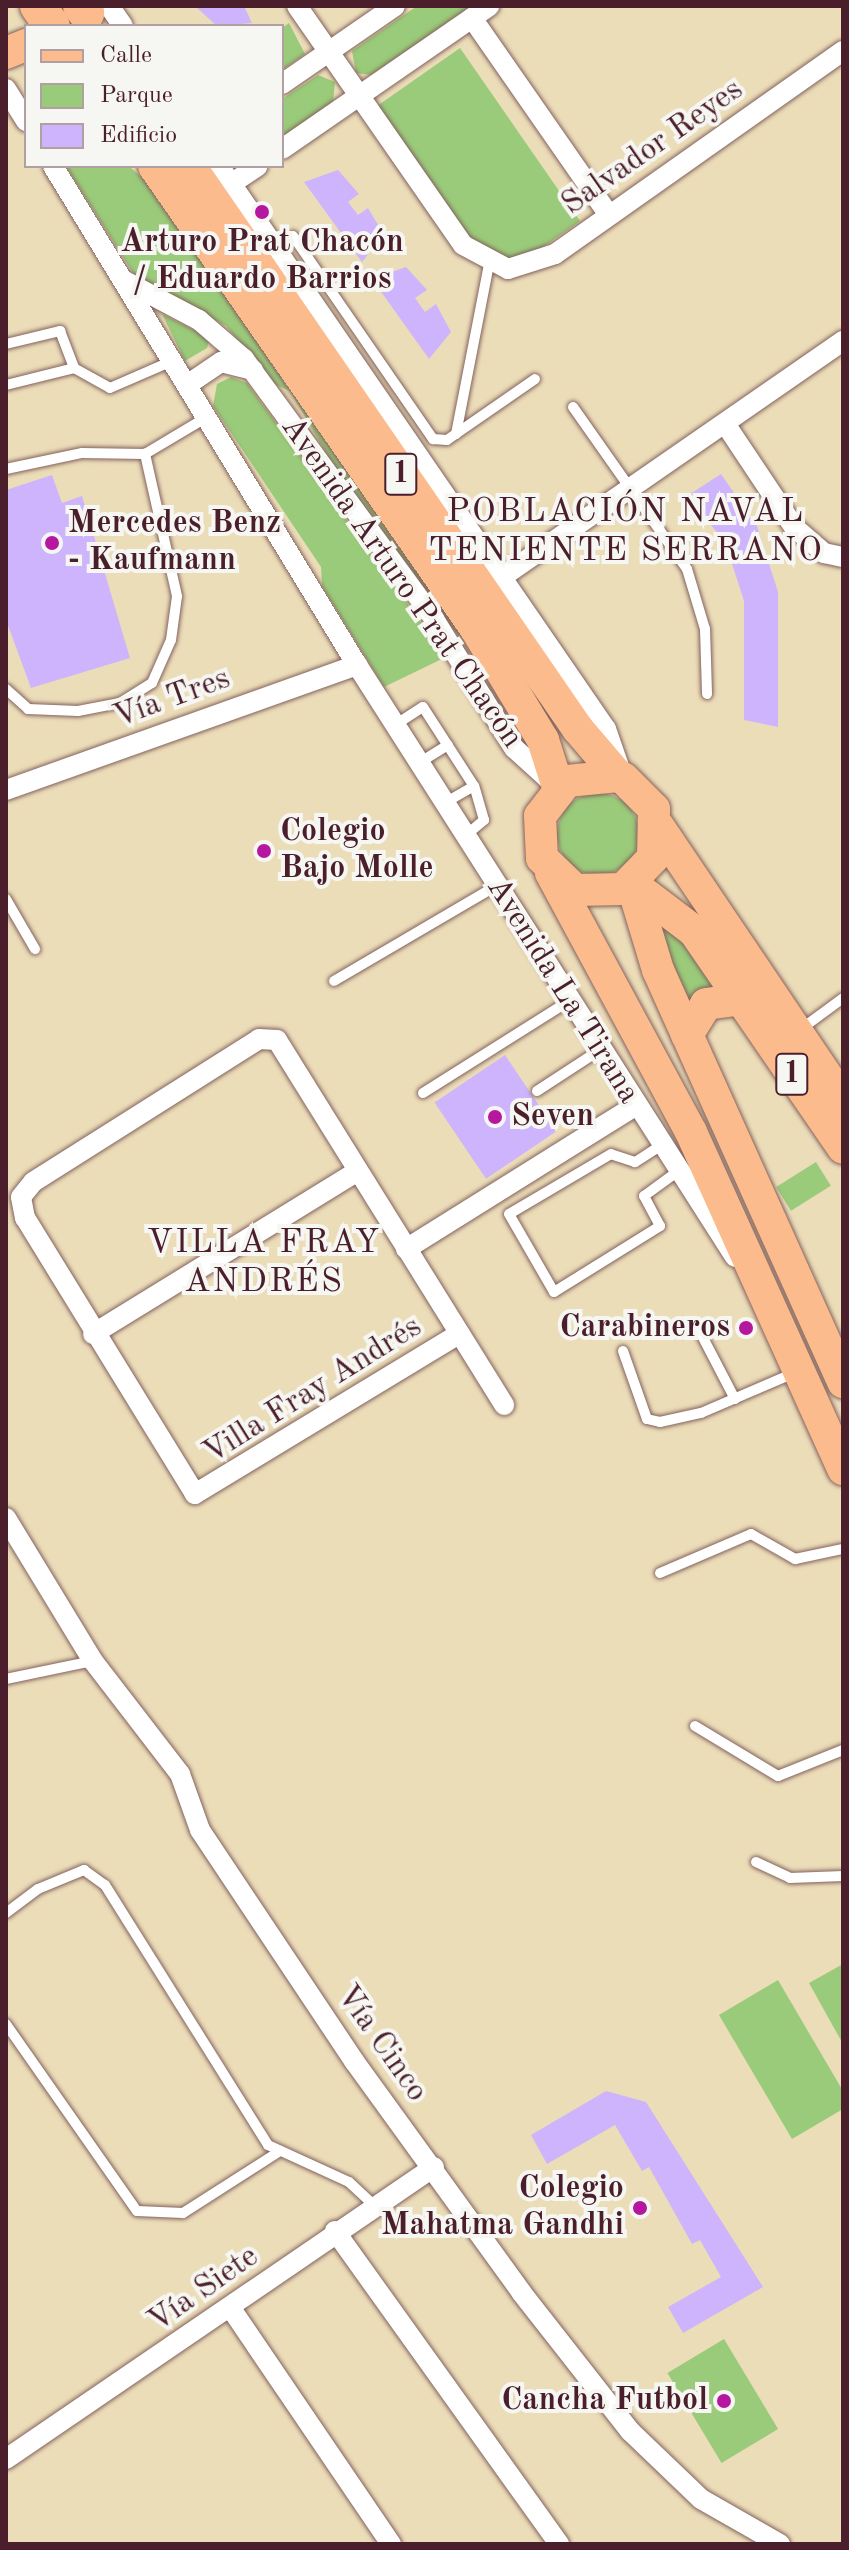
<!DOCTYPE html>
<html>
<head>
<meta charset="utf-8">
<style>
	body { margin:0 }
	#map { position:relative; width:849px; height:2550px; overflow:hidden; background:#ecddb9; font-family:"Old Standard TT",serif }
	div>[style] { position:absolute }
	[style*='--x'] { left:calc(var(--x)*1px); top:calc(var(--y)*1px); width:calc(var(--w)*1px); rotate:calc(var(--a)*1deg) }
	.green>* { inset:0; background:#9acb7a; transform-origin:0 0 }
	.round { border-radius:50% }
	.building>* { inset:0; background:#cdb4fc; transform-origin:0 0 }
	.roads { filter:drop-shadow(0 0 2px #83625d) drop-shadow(0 0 2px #83625d) }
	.service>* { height:10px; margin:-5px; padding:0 5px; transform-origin:5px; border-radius:5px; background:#fff }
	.minor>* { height:20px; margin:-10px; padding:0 10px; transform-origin:10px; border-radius:10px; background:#fff }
	.primary>* { height:32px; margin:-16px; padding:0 16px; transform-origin:16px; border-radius:16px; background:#fbbb8d }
	.trunk>* { height:32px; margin:-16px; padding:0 16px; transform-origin:16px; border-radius:16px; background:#fbbb8d }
	.motorway>* { height:36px; margin:-18px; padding:0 18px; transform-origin:18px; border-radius:18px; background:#fbbb8d }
	.dots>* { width:22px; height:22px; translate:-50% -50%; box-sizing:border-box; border:4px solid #f6f6f2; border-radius:50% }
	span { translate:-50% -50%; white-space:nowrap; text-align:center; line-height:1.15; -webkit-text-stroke:8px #f6f6f2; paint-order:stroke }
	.shield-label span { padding:2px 6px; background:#f6f6f2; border:2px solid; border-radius:6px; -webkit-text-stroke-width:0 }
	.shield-label { font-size:30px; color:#4a1f2b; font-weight:700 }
	.street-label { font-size:32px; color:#4a1f2b }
	.poi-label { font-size:32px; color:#4a1f2b; font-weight:700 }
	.left { translate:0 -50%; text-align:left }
	.right { translate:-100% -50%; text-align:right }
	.neighbourhood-label { font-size:34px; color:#4a1f2b; letter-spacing:2px }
	.frame { position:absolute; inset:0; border:8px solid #4a1f2b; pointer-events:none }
	.legend { position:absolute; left:24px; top:24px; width:260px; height:144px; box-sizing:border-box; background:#f6f6f2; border:2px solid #b1a0a2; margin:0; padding:10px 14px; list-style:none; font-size:24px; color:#4a1f2b }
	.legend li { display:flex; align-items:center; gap:16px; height:40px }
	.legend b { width:40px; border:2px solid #b1a0a2 }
</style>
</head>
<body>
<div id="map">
	<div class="green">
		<i style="clip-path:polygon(417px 6px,473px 6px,371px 75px,356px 73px,352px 51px)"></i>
		<i style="clip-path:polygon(289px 23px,305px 54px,282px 70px,282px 28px)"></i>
		<i style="clip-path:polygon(460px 48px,580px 221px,533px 254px,512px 260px,474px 243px,377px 106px)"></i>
		<i style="clip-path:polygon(318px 75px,335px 82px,333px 102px,282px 138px,282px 99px)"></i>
		<i style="clip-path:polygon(66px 166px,129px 166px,153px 188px,465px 631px,459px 636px,332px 463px,290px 391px,274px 384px,226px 326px,135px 276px)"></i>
		<i style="clip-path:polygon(162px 314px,210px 338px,207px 348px,185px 361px)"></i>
		<i style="clip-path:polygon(231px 377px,247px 383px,446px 657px,384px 687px,322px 586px,321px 567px,213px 406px,217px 384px)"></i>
		<i class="round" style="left:557px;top:793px;width:82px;height:82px"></i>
		<i style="clip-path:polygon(651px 912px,675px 927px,717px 986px,687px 1006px)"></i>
		<i style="left:816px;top:1162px;width:28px;height:47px;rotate:58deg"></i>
		<i style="clip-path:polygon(843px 1964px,843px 2044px,809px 1983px)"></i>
		<i style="clip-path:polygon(778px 1980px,843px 2091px,843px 2109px,792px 2139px,719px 2015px)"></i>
		<i style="left:724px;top:2339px;width:105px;height:66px;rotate:59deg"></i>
	</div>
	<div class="building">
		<i style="clip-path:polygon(195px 6px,244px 6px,252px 23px,217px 26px)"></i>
		<i style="clip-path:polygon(338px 170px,359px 194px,348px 202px,358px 215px,368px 208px,384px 235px,362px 262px,304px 182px)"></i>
		<i style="clip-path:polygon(406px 267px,427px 290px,415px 298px,425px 312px,436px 304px,451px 332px,429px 359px,372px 279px)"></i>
		<i style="clip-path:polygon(721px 474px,757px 526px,778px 592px,778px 727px,744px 720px,744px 601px,725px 542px,687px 496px)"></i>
		<i style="clip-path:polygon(52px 475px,62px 503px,82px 496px,130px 658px,31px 688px,6px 620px,6px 490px)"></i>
		<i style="left:505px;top:1055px;width:92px;height:85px;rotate:56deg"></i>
		<i style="clip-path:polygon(606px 2091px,646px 2102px,763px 2287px,683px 2333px,668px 2307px,721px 2277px,700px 2240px,692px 2244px,649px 2167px,642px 2171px,615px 2125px,547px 2164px,531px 2135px)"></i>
	</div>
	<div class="roads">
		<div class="service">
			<i style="--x:293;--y:236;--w:247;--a:55.4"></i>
			<i style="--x:433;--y:439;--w:14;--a:4"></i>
			<i style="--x:447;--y:440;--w:107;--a:-34.7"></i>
			<i style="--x:6;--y:344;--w:56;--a:-13.5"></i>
			<i style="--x:60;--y:331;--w:40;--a:69"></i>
			<i style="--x:6;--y:385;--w:70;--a:-14"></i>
			<i style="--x:74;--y:368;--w:41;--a:29.1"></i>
			<i style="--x:110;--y:388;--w:68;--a:-23.5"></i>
			<i style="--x:573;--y:407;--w:198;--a:54.9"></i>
			<i style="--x:687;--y:569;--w:63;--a:73.3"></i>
			<i style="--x:705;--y:629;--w:65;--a:88.2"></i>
			<i style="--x:456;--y:434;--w:172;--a:-79"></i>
			<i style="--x:6;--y:469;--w:78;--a:-11.9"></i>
			<i style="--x:82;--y:453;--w:63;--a:0.9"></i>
			<i style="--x:145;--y:454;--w:72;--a:-30.8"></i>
			<i style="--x:6;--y:689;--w:30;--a:42"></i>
			<i style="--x:28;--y:709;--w:50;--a:2.3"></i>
			<i style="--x:78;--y:711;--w:43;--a:-10.8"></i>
			<i style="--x:120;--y:703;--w:38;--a:-32"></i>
			<i style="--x:152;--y:683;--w:47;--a:-66.2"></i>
			<i style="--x:171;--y:640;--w:44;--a:-82.2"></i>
			<i style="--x:177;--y:596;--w:146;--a:-102.7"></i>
			<i style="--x:395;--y:725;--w:33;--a:-33"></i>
			<i style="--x:423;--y:707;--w:94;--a:57.2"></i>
			<i style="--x:474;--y:786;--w:34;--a:150"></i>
			<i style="--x:419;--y:763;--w:34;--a:-32"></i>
			<i style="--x:465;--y:836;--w:25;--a:-40"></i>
			<i style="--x:484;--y:820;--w:35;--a:-106"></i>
			<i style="--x:6;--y:899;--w:58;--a:59.9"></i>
			<i style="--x:334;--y:981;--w:188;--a:-30.4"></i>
			<i style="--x:801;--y:1029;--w:52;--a:-36.4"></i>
			<i style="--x:537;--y:1091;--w:75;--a:-33.1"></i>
			<i style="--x:423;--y:1093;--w:173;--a:-32.2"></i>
			<i style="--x:660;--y:1146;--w:30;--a:147"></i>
			<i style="--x:635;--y:1162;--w:25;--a:-162"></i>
			<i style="--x:611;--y:1154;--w:118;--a:149.5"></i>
			<i style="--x:509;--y:1214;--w:90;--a:60"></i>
			<i style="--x:554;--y:1292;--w:125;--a:-31.9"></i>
			<i style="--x:660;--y:1226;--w:34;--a:-118"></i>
			<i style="--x:644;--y:1196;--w:41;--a:-36"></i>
			<i style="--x:698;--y:1328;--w:80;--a:62.5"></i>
			<i style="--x:623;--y:1351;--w:72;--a:70.6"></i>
			<i style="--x:647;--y:1419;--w:13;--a:13"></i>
			<i style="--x:660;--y:1422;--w:42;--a:-12.4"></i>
			<i style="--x:701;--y:1413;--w:101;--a:-23.3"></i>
			<i style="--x:660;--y:1573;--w:99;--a:-23.2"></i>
			<i style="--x:751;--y:1534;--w:51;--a:29.6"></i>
			<i style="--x:795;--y:1559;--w:49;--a:-11.8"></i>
			<i style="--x:6;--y:1679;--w:89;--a:-11.7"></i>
			<i style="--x:695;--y:1726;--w:97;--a:31.1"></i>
			<i style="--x:778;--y:1776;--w:70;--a:-21.8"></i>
			<i style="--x:756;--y:1862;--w:38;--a:25"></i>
			<i style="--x:790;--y:1878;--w:53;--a:-2.2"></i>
			<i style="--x:6;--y:1913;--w:40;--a:-37"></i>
			<i style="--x:38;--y:1889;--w:50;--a:-22.4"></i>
			<i style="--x:84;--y:1870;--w:26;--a:36"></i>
			<i style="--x:105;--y:1885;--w:307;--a:57.9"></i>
			<i style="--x:268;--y:2145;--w:89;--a:24.6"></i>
			<i style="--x:349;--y:2182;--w:35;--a:43"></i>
			<i style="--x:6;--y:2024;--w:228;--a:55"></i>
			<i style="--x:137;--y:2211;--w:46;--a:2.5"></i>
			<i style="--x:183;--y:2213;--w:115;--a:-32.6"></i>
		</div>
		<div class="minor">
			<i style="--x:109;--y:6;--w:24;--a:55"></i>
			<i style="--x:297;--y:6;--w:291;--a:55.2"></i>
			<i style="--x:463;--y:245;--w:51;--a:28.1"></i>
			<i style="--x:508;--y:269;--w:49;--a:-17.7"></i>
			<i style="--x:555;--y:254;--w:352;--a:-35.2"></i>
			<i style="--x:472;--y:18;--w:240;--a:55.2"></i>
			<i style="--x:282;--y:84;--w:137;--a:-34.6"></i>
			<i style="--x:6;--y:89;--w:38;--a:58"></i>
			<i style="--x:282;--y:149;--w:252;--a:-34.6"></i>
			<i style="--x:53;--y:166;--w:584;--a:58.65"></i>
			<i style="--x:357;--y:665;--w:702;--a:57.44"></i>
			<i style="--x:219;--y:166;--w:683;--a:55.5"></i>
			<i style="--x:606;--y:729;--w:52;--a:70.9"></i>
			<i style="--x:231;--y:184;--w:32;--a:-34"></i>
			<i style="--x:123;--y:280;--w:86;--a:27.8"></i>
			<i style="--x:199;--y:320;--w:60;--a:40.9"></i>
			<i style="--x:244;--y:359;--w:322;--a:53.8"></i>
			<i style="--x:434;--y:619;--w:152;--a:58.2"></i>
			<i style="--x:514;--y:748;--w:57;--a:42.1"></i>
			<i style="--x:187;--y:385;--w:41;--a:-34.1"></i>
			<i style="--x:221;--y:362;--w:33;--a:14"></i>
			<i style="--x:726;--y:425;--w:123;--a:56.3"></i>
			<i style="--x:794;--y:527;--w:40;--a:41"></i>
			<i style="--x:824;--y:553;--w:19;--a:12"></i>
			<i style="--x:502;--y:577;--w:415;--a:-34.7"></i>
			<i style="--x:6;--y:790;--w:373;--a:-19.6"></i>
			<i style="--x:406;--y:1249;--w:270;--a:-32"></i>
			<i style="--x:93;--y:1334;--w:311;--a:-31.6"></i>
			<i style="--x:459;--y:1334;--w:309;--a:148.8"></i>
			<i style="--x:195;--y:1494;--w:324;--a:-121.6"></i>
			<i style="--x:25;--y:1218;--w:21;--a:-101"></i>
			<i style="--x:21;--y:1197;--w:19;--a:-51"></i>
			<i style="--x:33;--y:1182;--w:267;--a:-32.3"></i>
			<i style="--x:259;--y:1039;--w:18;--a:3"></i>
			<i style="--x:277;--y:1040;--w:430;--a:58.1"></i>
			<i style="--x:6;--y:1518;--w:167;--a:58.7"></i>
			<i style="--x:93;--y:1661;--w:143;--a:52.4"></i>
			<i style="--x:180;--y:1774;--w:59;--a:70.3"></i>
			<i style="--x:200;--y:1830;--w:278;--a:56.3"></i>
			<i style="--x:354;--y:2061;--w:285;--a:54.1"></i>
			<i style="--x:521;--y:2292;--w:177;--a:51.9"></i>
			<i style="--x:630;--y:2431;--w:98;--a:43.8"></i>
			<i style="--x:701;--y:2499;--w:91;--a:29.7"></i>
			<i style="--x:335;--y:2231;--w:385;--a:54.4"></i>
			<i style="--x:232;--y:2310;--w:283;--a:55.8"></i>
			<i style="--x:6;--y:2459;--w:518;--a:-34.3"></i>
		</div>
		<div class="primary">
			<i style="--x:6;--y:53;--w:22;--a:-22"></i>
			<i style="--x:658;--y:826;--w:331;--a:56"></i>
			<i style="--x:632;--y:884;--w:78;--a:37.2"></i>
			<i style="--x:694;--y:931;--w:263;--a:55.5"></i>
		</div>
		<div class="trunk">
			<i style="--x:154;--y:166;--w:564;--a:55.18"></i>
			<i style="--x:476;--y:629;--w:130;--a:58.9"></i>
			<i style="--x:543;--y:740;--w:49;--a:72.3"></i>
			<i style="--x:190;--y:166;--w:684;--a:55.43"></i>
			<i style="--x:578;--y:729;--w:62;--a:49.6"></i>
			<i style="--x:618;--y:776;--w:51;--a:174.4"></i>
			<i style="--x:567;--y:781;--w:44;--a:127.6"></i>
			<i style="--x:540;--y:816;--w:42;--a:87.3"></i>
			<i style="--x:542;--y:858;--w:46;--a:44.1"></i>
			<i style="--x:575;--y:890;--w:48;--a:-1.2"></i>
			<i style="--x:623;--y:889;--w:43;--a:-45.9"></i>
			<i style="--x:653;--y:858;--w:49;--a:-88.8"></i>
			<i style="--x:654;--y:809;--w:44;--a:-135"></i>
			<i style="--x:551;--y:873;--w:294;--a:61.6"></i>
			<i style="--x:691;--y:1132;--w:370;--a:65.7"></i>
			<i style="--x:632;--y:884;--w:90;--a:73.2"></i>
			<i style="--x:658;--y:970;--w:452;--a:65.8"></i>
			<i style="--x:687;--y:1035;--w:36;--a:-58"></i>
			<i style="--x:706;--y:1004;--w:35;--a:-8"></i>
		</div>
		<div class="motorway">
			<i style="--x:38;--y:6;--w:24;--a:55"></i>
			<i style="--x:81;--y:6;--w:9;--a:54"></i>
		</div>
	</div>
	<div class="dots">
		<i style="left:262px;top:212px;background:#b5179e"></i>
		<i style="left:52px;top:543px;background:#b5179e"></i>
		<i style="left:264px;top:851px;background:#b5179e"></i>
		<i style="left:495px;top:1117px;background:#b5179e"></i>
		<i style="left:746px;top:1328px;background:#b5179e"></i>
		<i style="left:640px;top:2208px;background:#b5179e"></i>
		<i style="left:724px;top:2401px;background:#b5179e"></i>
	</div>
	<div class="shield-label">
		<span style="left:401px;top:474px">1</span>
		<span style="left:792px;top:1074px">1</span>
	</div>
	<div class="street-label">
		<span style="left:653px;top:148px;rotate:-35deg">Salvador Reyes</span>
		<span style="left:401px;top:583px;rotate:55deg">Avenida Arturo Prat Chacón</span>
		<span style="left:172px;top:699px;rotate:-20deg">Vía Tres</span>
		<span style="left:562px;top:991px;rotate:58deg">Avenida La Tirana</span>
		<span style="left:313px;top:1391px;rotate:-32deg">Villa Fray Andrés</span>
		<span style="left:381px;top:2044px;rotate:55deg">Vía Cinco</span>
		<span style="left:204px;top:2290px;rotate:-35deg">Vía Siete</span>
	</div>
	<div class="poi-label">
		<span style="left:262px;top:262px">Arturo Prat Chacón<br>/ Eduardo Barrios</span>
		<span class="left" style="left:68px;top:543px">Mercedes Benz<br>- Kaufmann</span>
		<span class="left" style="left:280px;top:851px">Colegio<br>Bajo Molle</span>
		<span class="left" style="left:511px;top:1117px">Seven</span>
		<span class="right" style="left:730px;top:1328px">Carabineros</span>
		<span class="right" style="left:624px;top:2208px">Colegio<br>Mahatma Gandhi</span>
		<span class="right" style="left:708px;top:2401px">Cancha Futbol</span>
	</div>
	<div class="neighbourhood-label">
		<span style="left:626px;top:532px">POBLACIÓN NAVAL<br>TENIENTE SERRANO</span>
		<span style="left:264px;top:1263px">VILLA FRAY<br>ANDRÉS</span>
	</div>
	<div class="frame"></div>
	<ul class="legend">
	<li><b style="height:10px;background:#fbbb8d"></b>Calle</li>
	<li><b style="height:22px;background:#9acb7a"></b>Parque</li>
	<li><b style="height:22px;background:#cdb4fc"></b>Edificio</li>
	</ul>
</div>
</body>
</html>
